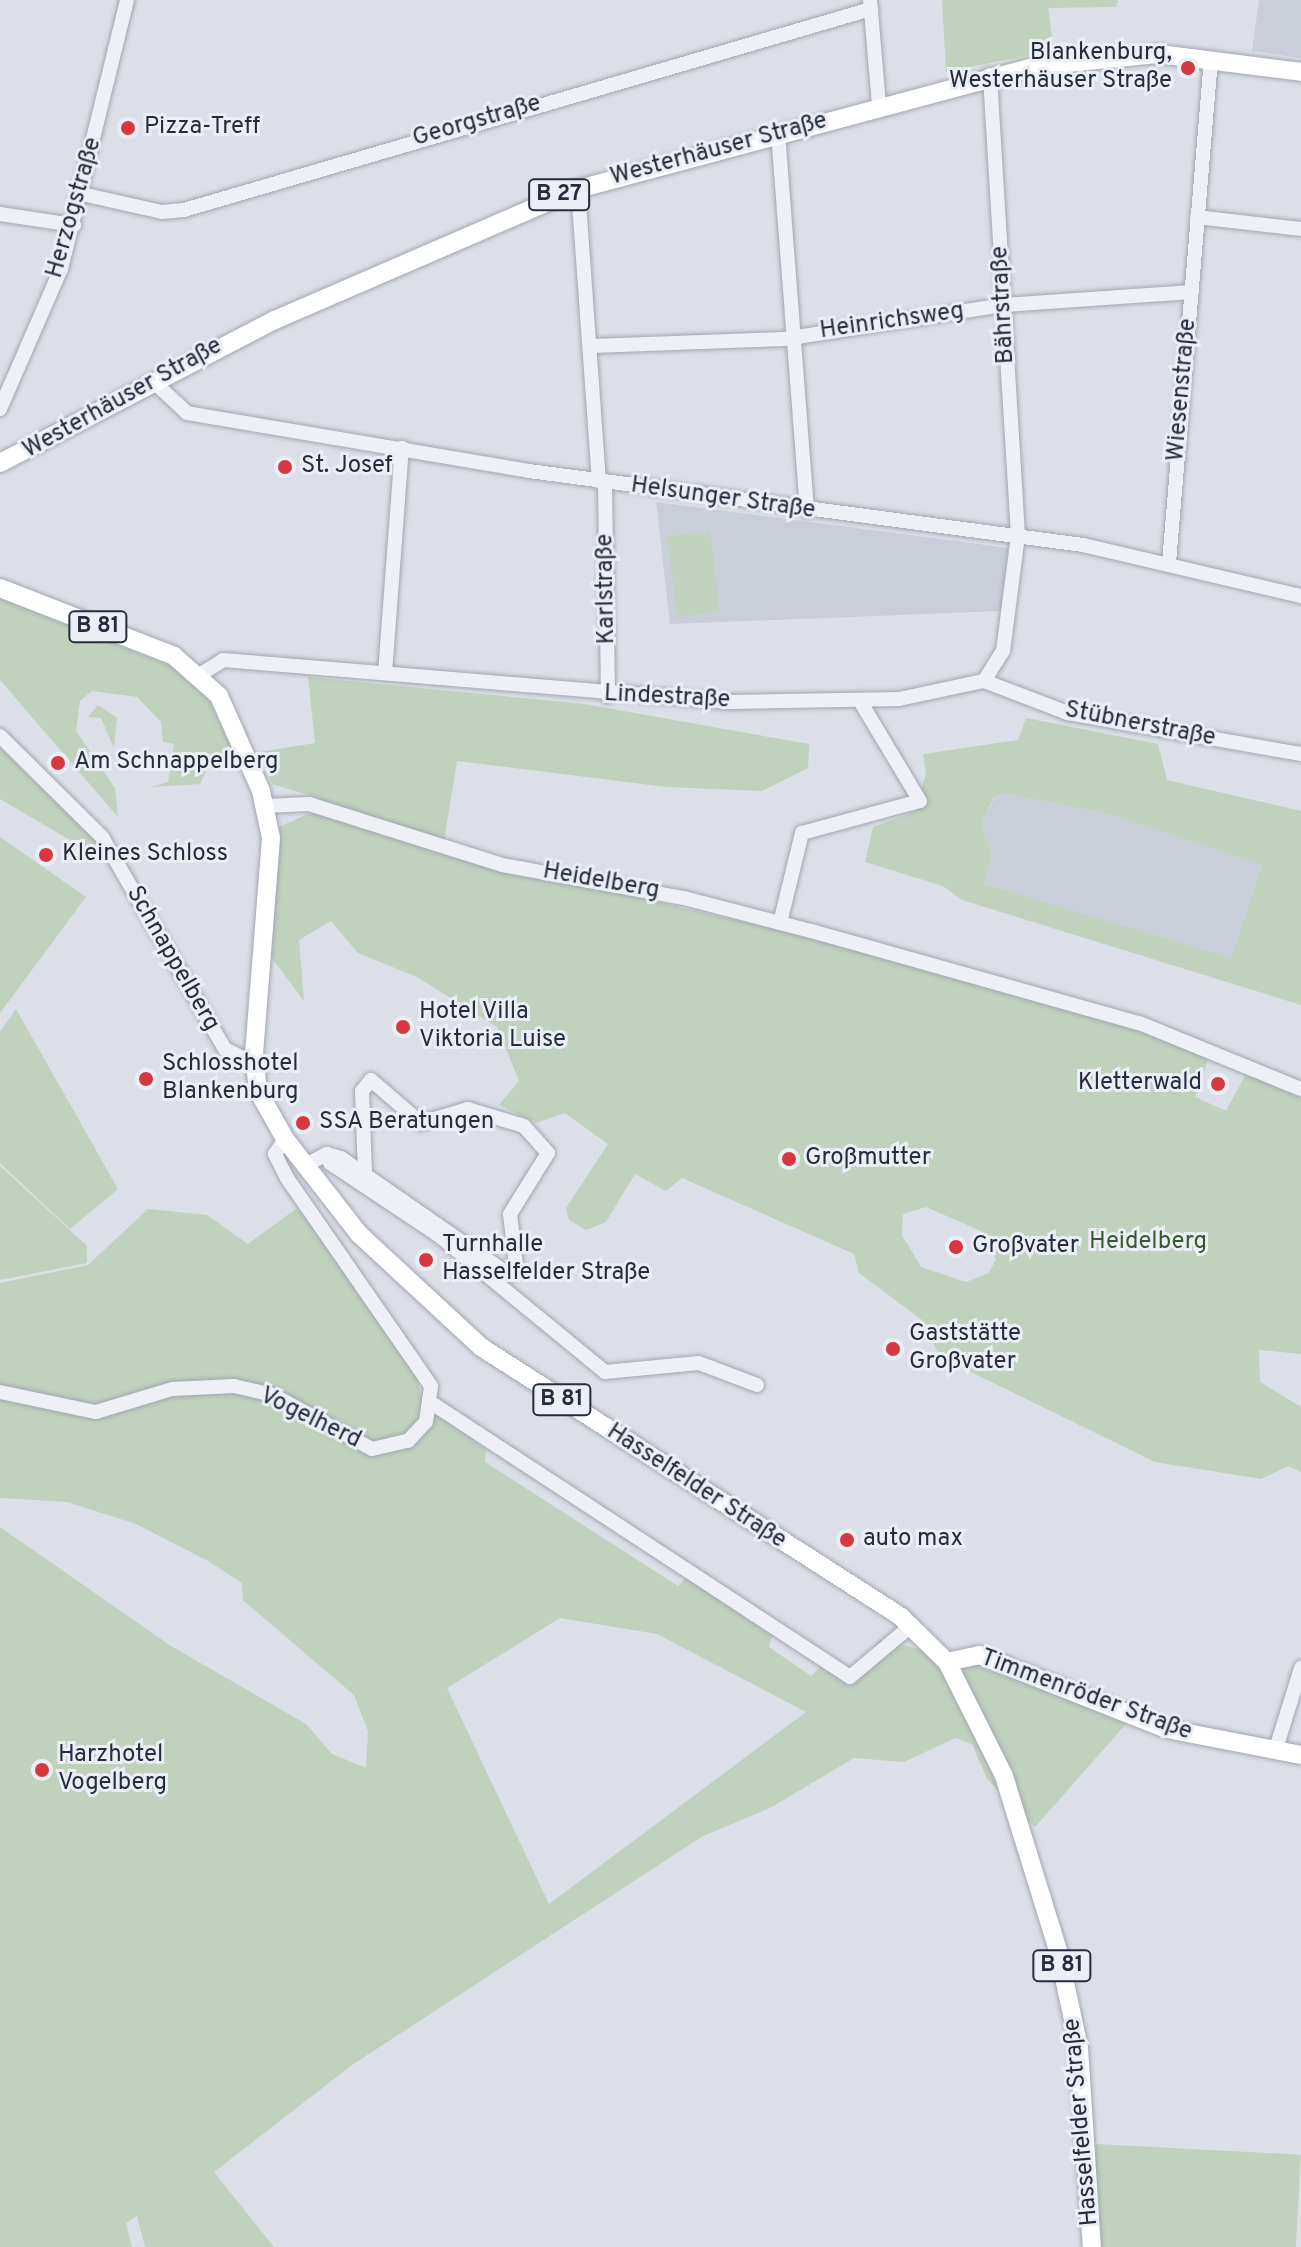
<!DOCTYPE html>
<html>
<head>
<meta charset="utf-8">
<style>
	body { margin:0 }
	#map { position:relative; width:1301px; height:2247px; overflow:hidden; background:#dcdfe7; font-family:Overpass,sans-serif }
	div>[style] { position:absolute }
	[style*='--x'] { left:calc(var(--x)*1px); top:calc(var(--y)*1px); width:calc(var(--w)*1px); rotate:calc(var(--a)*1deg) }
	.built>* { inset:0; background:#caced9 }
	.green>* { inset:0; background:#c0d1bd; transform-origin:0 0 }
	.roads { filter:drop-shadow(0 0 2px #a1a6b1) drop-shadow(0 0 2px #a1a6b1) }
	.minor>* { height:14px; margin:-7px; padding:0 7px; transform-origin:7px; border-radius:7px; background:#eff0f5 }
	.major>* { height:18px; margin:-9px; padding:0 9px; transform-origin:9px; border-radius:9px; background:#fff }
	.dots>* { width:22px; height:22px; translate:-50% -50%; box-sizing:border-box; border:4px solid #ebeef5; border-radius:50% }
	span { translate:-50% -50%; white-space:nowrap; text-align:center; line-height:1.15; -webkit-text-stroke:6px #ebeef5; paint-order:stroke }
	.shield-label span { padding:2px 6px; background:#ebeef5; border:2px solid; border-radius:6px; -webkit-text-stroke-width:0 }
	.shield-label { font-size:22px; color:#252c3e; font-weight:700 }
	.poi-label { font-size:24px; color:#252c3e }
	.right { translate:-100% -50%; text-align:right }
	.left { translate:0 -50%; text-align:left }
	.street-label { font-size:24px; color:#252c3e }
	.park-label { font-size:24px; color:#355a32 }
</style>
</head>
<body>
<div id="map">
	<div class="built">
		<i style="clip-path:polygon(1259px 0,1301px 0,1301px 58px,1252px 51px)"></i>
		<i style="clip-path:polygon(656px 502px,1008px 548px,1001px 611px,670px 624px)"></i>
		<i style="clip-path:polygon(1007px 794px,1112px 815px,1262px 865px,1231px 959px,984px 884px,992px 853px,981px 824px,995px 797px)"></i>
	</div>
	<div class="green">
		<i style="clip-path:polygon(942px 0,1118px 0,1116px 7px,1048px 8px,1054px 50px,946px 72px)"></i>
		<i style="left:710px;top:531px;width:81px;height:43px;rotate:83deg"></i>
		<i style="clip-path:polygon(0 598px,174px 667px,204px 690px,233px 750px,211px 760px,200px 784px,151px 787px,168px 782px,174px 744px,163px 742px,161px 722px,137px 697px,92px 691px,80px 701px,76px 731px,115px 788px,118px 817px,0 680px)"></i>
		<i style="clip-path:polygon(evenodd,308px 677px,584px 704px,809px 744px,808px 768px,762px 791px,666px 787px,457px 761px,442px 854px,830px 941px,1134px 1027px,1209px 1056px,1195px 1097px,1226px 1111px,1246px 1074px,1301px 1098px,1301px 1354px,1259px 1350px,1260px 1382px,1301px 1407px,1301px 1472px,1288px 1466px,1261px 1479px,1155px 1462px,940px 1357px,922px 1320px,859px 1273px,854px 1254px,682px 1178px,666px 1191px,635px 1174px,606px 1222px,586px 1230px,569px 1220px,566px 1208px,608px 1144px,565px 1113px,536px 1123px,499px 1105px,519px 1081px,497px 1027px,417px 977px,358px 953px,331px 921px,299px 940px,304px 1001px,272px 958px,279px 827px,315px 811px,319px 798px,272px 784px,259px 752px,315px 743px,308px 677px,926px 1207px,981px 1231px,996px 1259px,989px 1273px,966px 1282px,921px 1267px,902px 1235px,903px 1214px,926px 1207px)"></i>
		<i style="clip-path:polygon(98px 705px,117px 718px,114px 748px,101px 718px,88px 717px)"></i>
		<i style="clip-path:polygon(evenodd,1026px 718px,1158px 744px,1167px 780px,1301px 811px,1301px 1005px,962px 900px,943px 886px,865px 862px,873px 827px,914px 812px,926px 774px,923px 754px,1018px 740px,1026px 718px,1007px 794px,1112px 815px,1262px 865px,1231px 958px,984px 884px,992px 853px,981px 824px,994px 797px,1007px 794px)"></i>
		<i style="clip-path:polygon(0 748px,94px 839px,109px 863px,0 799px)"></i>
		<i style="clip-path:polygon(0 837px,86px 897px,0 1013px)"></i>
		<i style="clip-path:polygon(16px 1009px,118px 1189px,70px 1229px,0 1163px,0 1032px)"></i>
		<i style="clip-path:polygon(0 1166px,87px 1246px,87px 1263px,0 1280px)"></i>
		<i style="clip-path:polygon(evenodd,297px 1208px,412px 1359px,423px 1401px,486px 1450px,485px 1462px,678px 1586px,687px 1577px,772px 1636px,769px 1647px,811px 1676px,822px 1665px,855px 1670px,880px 1639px,995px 1668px,1126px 1724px,1035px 1827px,987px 1779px,972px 1744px,955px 1738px,904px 1762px,854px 1758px,770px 1808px,703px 1836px,352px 2065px,214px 2172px,274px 2247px,145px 2247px,137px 2216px,126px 2223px,132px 2247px,0 2247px,0 1527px,171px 1646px,306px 1724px,332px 1754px,366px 1768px,368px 1731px,354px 1695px,243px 1600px,242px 1583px,208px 1561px,136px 1524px,67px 1502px,0 1498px,0 1283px,88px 1265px,148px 1209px,207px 1215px,248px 1244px,297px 1208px,560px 1618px,657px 1634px,806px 1712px,549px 1904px,447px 1688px,560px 1618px)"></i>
		<i style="left:1096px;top:2144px;width:205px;height:103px;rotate:3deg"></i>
	</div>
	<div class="roads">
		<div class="minor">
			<i style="--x:870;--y:0;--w:106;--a:85.1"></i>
			<i style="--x:778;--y:133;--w:379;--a:85.6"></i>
			<i style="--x:578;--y:189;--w:293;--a:85.9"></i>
			<i style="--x:82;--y:194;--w:82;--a:12.7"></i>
			<i style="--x:162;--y:212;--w:22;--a:-5"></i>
			<i style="--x:184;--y:210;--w:716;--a:-16.31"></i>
			<i style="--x:0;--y:214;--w:75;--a:8.5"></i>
			<i style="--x:1197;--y:217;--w:105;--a:6.6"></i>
			<i style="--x:592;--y:346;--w:192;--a:-2.1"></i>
			<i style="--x:784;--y:339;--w:223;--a:-8.8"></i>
			<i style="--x:1004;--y:305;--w:188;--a:-4"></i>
			<i style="--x:156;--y:384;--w:42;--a:43.1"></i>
			<i style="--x:187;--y:413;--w:347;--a:9.6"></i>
			<i style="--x:529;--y:471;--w:559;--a:7.61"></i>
			<i style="--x:1083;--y:545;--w:224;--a:13.2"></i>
			<i style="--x:0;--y:409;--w:153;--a:-66.5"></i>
			<i style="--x:61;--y:269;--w:277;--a:-76.2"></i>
			<i style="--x:605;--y:482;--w:214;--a:89.2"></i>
			<i style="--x:1169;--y:563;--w:506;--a:-85.24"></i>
			<i style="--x:385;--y:673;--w:226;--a:-85.7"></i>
			<i style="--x:201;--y:674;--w:26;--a:-32"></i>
			<i style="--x:223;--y:660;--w:508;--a:4.74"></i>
			<i style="--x:729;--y:702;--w:170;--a:-1"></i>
			<i style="--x:899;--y:699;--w:87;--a:-12"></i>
			<i style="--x:984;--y:681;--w:36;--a:-58"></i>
			<i style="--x:1003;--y:651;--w:117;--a:-82.6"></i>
			<i style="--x:1018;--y:535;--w:461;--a:-93.5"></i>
			<i style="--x:984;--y:681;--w:90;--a:20.9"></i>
			<i style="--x:1068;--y:713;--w:237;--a:10"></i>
			<i style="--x:0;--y:736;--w:144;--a:44.7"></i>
			<i style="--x:102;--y:837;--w:245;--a:59.9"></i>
			<i style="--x:225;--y:1049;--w:33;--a:27"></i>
			<i style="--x:266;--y:806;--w:43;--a:-2.7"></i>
			<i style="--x:309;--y:804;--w:202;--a:17.5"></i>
			<i style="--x:502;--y:865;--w:185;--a:10.3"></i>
			<i style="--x:684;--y:898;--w:131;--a:14.6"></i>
			<i style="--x:811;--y:931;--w:341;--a:15.7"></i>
			<i style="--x:1139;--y:1023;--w:175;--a:22.2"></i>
			<i style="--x:780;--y:923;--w:93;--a:-76.3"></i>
			<i style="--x:802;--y:833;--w:122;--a:-15.2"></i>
			<i style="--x:920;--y:801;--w:117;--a:-121"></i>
			<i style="--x:330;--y:1163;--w:128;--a:33.6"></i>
			<i style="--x:437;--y:1234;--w:217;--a:39.4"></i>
			<i style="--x:605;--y:1372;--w:94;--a:-5.5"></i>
			<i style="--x:699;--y:1363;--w:62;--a:20.8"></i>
			<i style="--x:304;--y:1166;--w:26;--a:-28"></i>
			<i style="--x:327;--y:1154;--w:15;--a:16"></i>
			<i style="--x:341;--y:1158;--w:203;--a:34.8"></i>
			<i style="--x:508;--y:1274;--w:12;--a:-48"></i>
			<i style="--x:516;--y:1265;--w:51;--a:-96.7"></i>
			<i style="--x:510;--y:1214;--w:72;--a:-58.1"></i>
			<i style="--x:548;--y:1153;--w:36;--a:-132"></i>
			<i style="--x:524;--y:1126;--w:59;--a:-163.1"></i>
			<i style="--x:468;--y:1109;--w:49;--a:163.4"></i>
			<i style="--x:421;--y:1123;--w:66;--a:-139.3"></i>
			<i style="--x:371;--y:1080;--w:14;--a:129"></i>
			<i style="--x:362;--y:1091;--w:81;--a:87.9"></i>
			<i style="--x:0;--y:1392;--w:98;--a:11.8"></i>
			<i style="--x:96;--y:1412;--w:79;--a:-16.8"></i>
			<i style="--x:172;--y:1389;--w:62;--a:-2.8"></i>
			<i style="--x:234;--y:1386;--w:40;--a:13"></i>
			<i style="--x:273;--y:1395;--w:113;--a:28.6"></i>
			<i style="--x:372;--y:1449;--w:37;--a:-13"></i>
			<i style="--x:408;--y:1441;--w:26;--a:-47"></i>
			<i style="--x:426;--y:1422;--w:36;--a:-82"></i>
			<i style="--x:431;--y:1386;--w:253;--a:-124.7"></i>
			<i style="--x:287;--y:1178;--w:27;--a:-117"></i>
			<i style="--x:275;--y:1154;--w:18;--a:-56"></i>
			<i style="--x:433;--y:1404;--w:498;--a:33.2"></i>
			<i style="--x:850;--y:1677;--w:81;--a:-40"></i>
			<i style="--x:1275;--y:1752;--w:88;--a:-72.8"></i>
		</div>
		<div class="major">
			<i style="--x:0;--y:463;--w:310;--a:-27.5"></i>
			<i style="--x:275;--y:320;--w:330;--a:-23.4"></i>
			<i style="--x:578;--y:189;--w:476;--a:-15"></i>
			<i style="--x:1038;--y:66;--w:122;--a:-5.7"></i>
			<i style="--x:1159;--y:54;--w:143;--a:7.2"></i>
			<i style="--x:0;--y:588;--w:187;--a:21.3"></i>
			<i style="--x:174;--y:656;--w:60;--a:41.6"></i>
			<i style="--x:219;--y:696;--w:104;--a:66.1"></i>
			<i style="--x:261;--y:791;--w:48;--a:78"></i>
			<i style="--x:271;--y:838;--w:216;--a:94.5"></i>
			<i style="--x:254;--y:1053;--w:38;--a:84"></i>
			<i style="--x:258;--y:1091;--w:55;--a:60.6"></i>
			<i style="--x:285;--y:1139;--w:120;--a:52.1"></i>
			<i style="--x:359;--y:1234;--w:166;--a:42.8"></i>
			<i style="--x:481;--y:1347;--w:499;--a:32.7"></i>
			<i style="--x:901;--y:1617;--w:64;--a:44.4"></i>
			<i style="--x:947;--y:1662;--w:127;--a:63.4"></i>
			<i style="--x:1004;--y:1776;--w:186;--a:72.8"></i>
			<i style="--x:1059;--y:1954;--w:96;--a:78"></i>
			<i style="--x:1079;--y:2048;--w:199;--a:86.3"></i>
			<i style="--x:947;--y:1662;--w:33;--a:-12"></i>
			<i style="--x:979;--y:1655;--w:202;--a:21.5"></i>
			<i style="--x:1167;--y:1729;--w:136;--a:11"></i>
		</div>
	</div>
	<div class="dots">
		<i style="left:1188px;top:68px;background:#d53841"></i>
		<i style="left:128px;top:128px;background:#d53841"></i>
		<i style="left:285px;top:467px;background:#d53841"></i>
		<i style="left:58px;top:763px;background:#d53841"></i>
		<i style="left:46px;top:855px;background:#d53841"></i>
		<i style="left:403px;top:1027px;background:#d53841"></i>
		<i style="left:146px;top:1079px;background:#d53841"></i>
		<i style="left:1218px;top:1084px;background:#d53841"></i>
		<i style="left:303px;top:1123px;background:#d53841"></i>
		<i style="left:789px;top:1159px;background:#d53841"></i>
		<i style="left:956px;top:1247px;background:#d53841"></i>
		<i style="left:426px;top:1260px;background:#d53841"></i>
		<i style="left:893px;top:1349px;background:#d53841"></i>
		<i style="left:847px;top:1540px;background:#d53841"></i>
		<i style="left:42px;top:1770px;background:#d53841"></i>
	</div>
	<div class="shield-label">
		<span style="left:559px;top:195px">B 27</span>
		<span style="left:98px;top:627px">B 81</span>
		<span style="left:562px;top:1400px">B 81</span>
		<span style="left:1062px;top:1966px">B 81</span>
	</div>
	<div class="poi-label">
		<span class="right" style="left:1172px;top:68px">Blankenburg,<br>Westerhäuser Straße</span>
		<span class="left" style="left:144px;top:128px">Pizza-Treff</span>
		<span class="left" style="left:301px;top:467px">St. Josef</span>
		<span class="left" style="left:74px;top:763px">Am Schnappelberg</span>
		<span class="left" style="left:62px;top:855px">Kleines Schloss</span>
		<span class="left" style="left:419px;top:1027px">Hotel Villa<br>Viktoria Luise</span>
		<span class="left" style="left:162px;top:1079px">Schlosshotel<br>Blankenburg</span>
		<span class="right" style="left:1202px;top:1084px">Kletterwald</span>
		<span class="left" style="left:319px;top:1123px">SSA Beratungen</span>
		<span class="left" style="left:805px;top:1159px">Großmutter</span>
		<span class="left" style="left:442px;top:1260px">Turnhalle<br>Hasselfelder Straße</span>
		<span class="left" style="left:972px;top:1247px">Großvater</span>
		<span class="left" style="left:909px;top:1349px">Gaststätte<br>Großvater</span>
		<span class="left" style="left:863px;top:1540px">auto max</span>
		<span class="left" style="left:58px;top:1770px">Harzhotel<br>Vogelberg</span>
	</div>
	<div class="street-label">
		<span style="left:477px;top:122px;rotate:-16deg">Georgstraße</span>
		<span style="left:719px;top:150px;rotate:-15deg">Westerhäuser Straße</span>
		<span style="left:75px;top:208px;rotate:-74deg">Herzogstraße</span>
		<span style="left:1004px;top:305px;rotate:-93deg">Bährstraße</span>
		<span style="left:892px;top:322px;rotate:-8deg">Heinrichsweg</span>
		<span style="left:1183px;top:390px;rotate:-85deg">Wiesenstraße</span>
		<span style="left:123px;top:399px;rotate:-29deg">Westerhäuser Straße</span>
		<span style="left:723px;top:499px;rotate:8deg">Helsunger Straße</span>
		<span style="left:607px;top:589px;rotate:-91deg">Karlstraße</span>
		<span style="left:667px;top:698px;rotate:3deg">Lindestraße</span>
		<span style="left:1140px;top:725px;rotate:11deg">Stübnerstraße</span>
		<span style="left:601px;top:882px;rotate:10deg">Heidelberg</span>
		<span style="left:172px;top:959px;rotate:60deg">Schnappelberg</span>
		<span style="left:310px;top:1419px;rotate:26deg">Vogelherd</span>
		<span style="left:696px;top:1487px;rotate:33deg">Hasselfelder Straße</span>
		<span style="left:1086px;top:1696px;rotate:20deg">Timmenröder Straße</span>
		<span style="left:1082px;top:2122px;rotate:-95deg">Hasselfelder Straße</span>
	</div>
	<div class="park-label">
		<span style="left:1148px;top:1243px">Heidelberg</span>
	</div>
</div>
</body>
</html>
